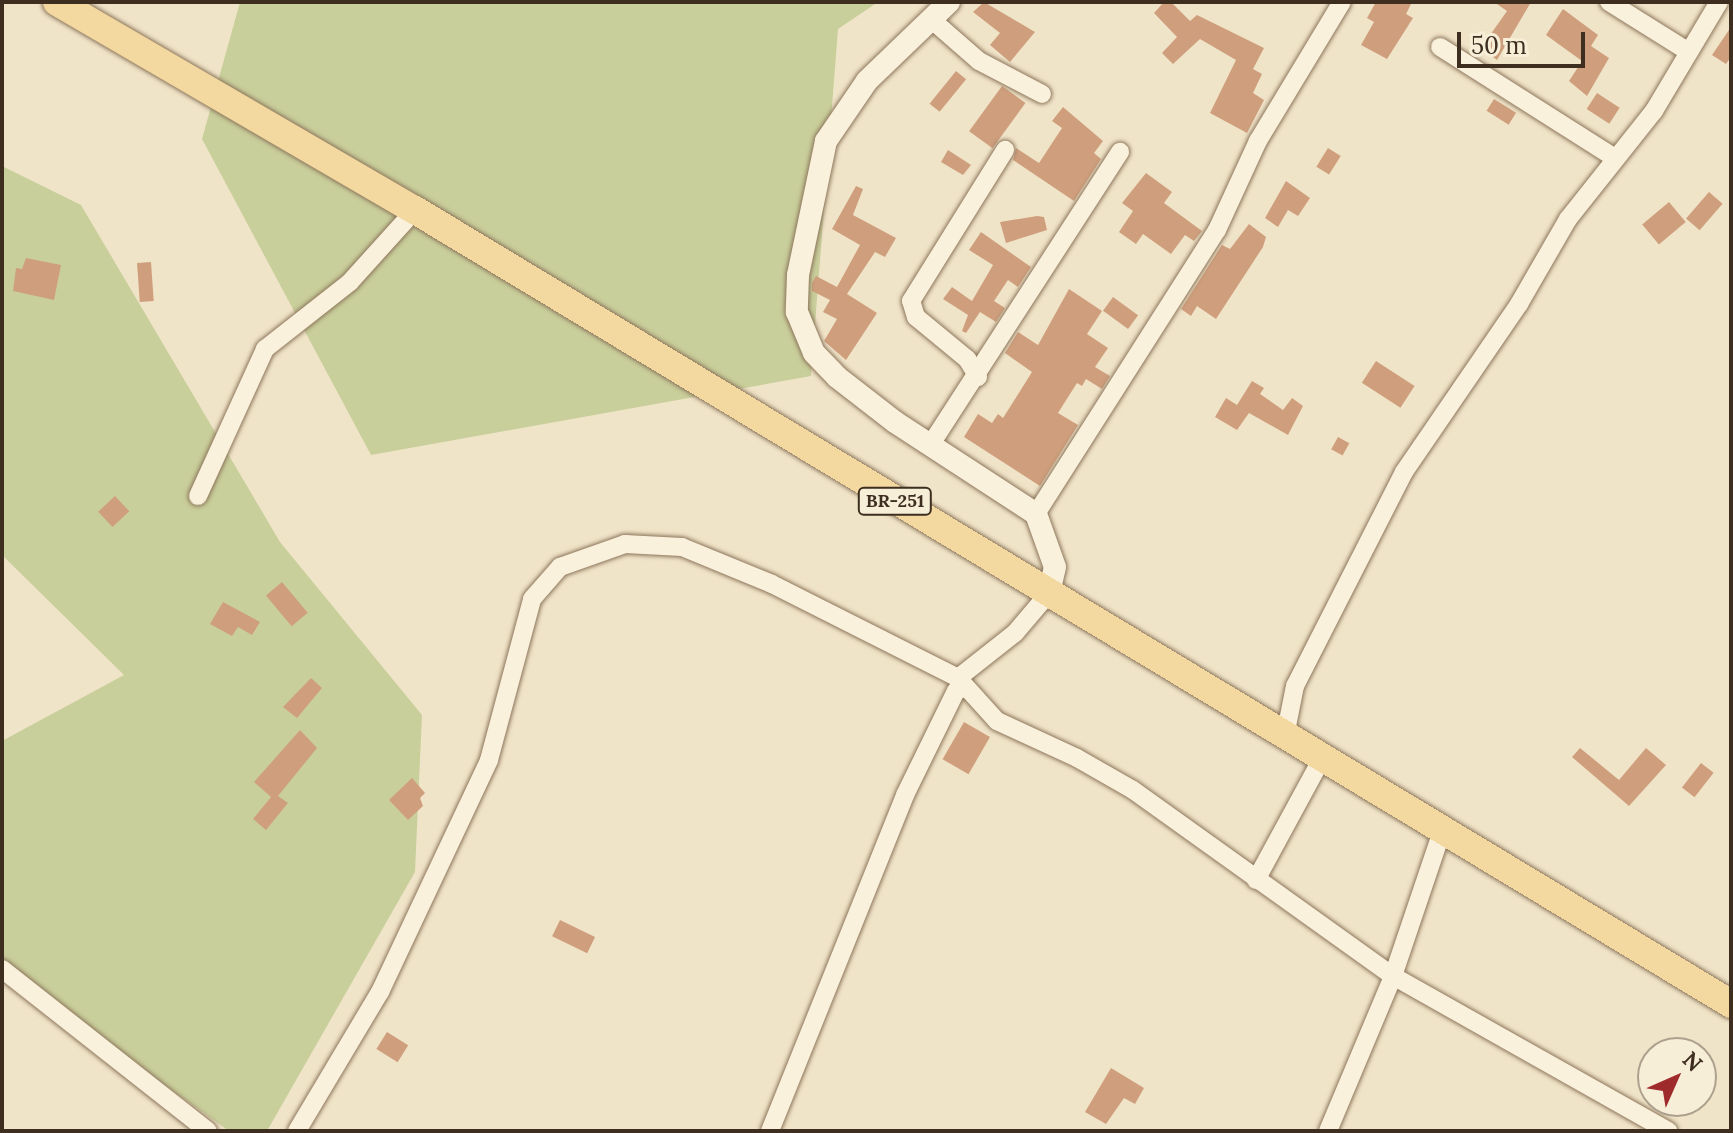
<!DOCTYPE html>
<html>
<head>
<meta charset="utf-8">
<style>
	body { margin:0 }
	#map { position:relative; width:1733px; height:1133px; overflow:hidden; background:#f0e4c8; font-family:Lora,serif }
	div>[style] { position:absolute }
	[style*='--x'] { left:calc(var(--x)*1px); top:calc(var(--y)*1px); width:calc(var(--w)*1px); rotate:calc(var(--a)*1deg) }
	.green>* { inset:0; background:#c9cf9b }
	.building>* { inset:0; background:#cf9f7d; transform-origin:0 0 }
	.roads { filter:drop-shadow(0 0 2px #8d765c) drop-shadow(0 0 2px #8d765c) }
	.minor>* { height:18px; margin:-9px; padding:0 9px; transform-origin:9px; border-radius:9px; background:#faf1dc }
	.tertiary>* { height:22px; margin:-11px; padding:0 11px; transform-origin:11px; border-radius:11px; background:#faf1dc }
	.primary>* { height:28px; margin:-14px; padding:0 14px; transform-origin:14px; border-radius:14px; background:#f3d9a0 }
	span { translate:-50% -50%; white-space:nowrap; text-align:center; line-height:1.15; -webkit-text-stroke:6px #f7eed8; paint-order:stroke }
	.shield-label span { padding:2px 6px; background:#f7eed8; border:2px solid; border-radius:6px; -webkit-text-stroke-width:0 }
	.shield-label { font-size:18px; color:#3d2e20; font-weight:700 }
	.frame { position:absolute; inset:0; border:4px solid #3d2e20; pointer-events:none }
	.north { position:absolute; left:1637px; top:1037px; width:80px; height:80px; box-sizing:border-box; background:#f7eed8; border:2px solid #ada18e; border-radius:50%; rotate:45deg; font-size:22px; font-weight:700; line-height:32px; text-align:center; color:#3d2e20 }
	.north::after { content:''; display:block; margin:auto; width:28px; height:36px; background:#9e2a2b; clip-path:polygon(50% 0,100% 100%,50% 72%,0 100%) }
	.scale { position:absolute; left:1457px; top:32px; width:128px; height:36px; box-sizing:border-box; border:4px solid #3d2e20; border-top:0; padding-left:10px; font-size:24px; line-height:28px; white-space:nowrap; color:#3d2e20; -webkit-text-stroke:6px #f7eed8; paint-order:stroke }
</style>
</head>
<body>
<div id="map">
	<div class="green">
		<i style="clip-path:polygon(240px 2px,878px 2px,838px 29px,811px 376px,371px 455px,202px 139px)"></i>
		<i style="clip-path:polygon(2px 166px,81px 205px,280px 542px,422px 715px,415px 872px,267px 1131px,229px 1131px,2px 969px,2px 741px,124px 675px,2px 555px)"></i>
	</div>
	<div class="building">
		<i style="clip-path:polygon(984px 2px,1035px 32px,1010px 62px,990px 45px,1000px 33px,973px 12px)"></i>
		<i style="clip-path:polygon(1164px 2px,1171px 2px,1190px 21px,1197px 15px,1264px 48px,1253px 69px,1262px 74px,1253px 93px,1264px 100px,1247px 133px,1210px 113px,1236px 60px,1200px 39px,1173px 64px,1162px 53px,1177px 37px,1154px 13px)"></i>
		<i style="clip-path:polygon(1376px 2px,1412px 2px,1406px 14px,1413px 18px,1387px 59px,1361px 45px,1374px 22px,1367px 18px)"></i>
		<i style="clip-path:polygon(1494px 2px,1531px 2px,1497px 60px,1481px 48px,1507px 11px)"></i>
		<i style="clip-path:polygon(1563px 9px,1598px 35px,1591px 46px,1609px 58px,1587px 96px,1569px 81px,1582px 61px,1546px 35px)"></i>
		<i style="clip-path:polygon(1731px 27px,1731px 57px,1726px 64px,1712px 55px)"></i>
		<i style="left:956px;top:71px;width:13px;height:42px;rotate:39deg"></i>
		<i style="left:1002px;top:86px;width:29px;height:56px;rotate:36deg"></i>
		<i style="left:1597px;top:93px;width:27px;height:19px;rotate:33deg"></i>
		<i style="left:1494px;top:99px;width:26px;height:14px;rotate:32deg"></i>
		<i style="clip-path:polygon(1063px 107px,1103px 141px,1094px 153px,1101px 159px,1074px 201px,1013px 160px,1016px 148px,1039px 163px,1062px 128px,1052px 121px)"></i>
		<i style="left:1328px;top:148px;width:15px;height:22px;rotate:32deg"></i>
		<i style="clip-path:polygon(948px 150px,971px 165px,963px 175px,941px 162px)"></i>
		<i style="clip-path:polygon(1146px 173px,1172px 192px,1164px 203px,1202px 231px,1194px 241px,1185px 235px,1171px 254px,1143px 234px,1136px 244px,1119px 232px,1133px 211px,1122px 203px)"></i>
		<i style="clip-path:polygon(1286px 181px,1310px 198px,1298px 216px,1288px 210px,1278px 227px,1265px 218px)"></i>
		<i style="clip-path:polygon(856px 186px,863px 189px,853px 215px,896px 238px,885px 257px,875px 252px,847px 294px,877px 313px,846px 360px,824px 341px,837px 319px,823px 312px,830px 300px,812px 291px,812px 283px,816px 276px,837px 287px,860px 245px,832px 229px)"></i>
		<i style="left:1709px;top:192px;width:18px;height:35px;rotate:41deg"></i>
		<i style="left:1669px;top:202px;width:26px;height:35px;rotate:50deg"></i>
		<i style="clip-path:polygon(1037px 216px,1044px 217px,1047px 230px,1006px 243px,1000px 222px)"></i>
		<i style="clip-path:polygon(1249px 224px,1266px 237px,1263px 247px,1216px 319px,1197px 306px,1191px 316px,1181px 309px,1222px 245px,1230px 249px)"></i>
		<i style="clip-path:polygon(981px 232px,1031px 267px,1018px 287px,1008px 280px,994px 301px,1005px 308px,996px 322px,980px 312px,966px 333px,962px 331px,968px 315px,943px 299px,952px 287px,972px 301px,993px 265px,969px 250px)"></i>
		<i style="clip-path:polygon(26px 258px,61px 265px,54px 300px,13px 291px,16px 268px,22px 269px)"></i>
		<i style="left:151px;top:262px;width:39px;height:14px;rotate:86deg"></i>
		<i style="clip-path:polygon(1069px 289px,1102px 311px,1087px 334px,1108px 348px,1095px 367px,1110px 376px,1102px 389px,1086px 379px,1082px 386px,1077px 383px,1058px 413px,1078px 425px,1040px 486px,964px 437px,978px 414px,992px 423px,998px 414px,1003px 418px,1032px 372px,1005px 353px,1018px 332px,1038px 345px)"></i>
		<i style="left:1113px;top:297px;width:31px;height:17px;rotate:36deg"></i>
		<i style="left:1376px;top:361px;width:46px;height:26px;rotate:33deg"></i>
		<i style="clip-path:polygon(1252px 381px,1264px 388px,1260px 394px,1283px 410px,1292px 398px,1303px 406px,1288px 435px,1249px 413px,1237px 430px,1215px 417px,1226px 398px,1237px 405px)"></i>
		<i style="left:1338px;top:437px;width:13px;height:14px;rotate:29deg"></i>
		<i style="left:115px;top:496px;width:21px;height:23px;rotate:47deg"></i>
		<i style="left:282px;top:582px;width:40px;height:21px;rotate:50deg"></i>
		<i style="clip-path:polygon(223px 602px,260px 622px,252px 635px,238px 627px,232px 636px,210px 624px)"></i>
		<i style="clip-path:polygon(311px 678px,322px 688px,297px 718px,283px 707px)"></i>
		<i style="left:964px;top:722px;width:30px;height:43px;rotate:30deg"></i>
		<i style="clip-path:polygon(300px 730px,317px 748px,278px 796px,288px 803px,266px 830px,253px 819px,271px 797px,254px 782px)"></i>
		<i style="clip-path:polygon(1580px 748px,1619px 780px,1646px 748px,1666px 765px,1629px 806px,1572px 757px)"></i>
		<i style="left:1701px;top:763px;width:16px;height:31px;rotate:38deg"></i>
		<i style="clip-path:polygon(412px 778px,425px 793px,420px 798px,423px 806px,408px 820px,389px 800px)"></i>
		<i style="left:560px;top:920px;width:39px;height:18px;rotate:26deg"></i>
		<i style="left:387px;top:1032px;width:25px;height:20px;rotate:32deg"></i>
		<i style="clip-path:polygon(1111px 1068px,1144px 1088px,1135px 1104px,1124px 1098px,1106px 1124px,1085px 1112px)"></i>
	</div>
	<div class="roads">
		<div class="minor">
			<i style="--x:1609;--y:2;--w:94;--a:32"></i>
			<i style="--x:932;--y:20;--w:62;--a:41.1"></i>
			<i style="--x:979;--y:61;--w:71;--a:27.6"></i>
			<i style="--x:1440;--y:47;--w:205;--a:32.4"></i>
			<i style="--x:978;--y:377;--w:21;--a:-121"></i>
			<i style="--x:967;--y:359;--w:66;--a:-140.5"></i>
			<i style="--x:916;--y:317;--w:17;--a:-107"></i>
			<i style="--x:911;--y:301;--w:178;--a:-58.1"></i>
			<i style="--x:931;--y:444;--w:348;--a:-57.1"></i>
			<i style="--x:198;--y:496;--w:162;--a:-65.5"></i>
			<i style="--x:265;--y:349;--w:108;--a:-38.2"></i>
			<i style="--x:350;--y:282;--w:97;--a:-47.9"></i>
			<i style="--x:1036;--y:514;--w:337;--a:-57.5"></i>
			<i style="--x:1217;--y:230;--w:98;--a:-65.3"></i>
			<i style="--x:1258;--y:141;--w:162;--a:-58.9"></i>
			<i style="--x:958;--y:678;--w:73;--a:-38.3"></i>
			<i style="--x:1015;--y:633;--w:52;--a:-49.6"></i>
			<i style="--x:1285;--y:736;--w:51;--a:-78.7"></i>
			<i style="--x:1295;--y:686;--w:240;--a:-63"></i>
			<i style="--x:1404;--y:472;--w:204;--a:-55.6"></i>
			<i style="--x:1519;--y:304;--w:98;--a:-60"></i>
			<i style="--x:1568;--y:219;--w:138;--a:-51.5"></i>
			<i style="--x:1654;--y:111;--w:127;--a:-59.2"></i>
			<i style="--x:1256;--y:880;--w:142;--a:-61.5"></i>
			<i style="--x:2;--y:969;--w:262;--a:38.2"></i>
			<i style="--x:297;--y:1131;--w:162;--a:-59.2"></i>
			<i style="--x:380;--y:992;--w:256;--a:-64.8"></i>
			<i style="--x:489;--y:760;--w:167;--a:-75"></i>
			<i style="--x:532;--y:599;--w:43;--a:-48.8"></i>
			<i style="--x:560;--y:567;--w:69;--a:-19.5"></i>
			<i style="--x:625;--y:544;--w:57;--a:3"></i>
			<i style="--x:682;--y:547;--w:97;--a:22.3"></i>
			<i style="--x:772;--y:584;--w:208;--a:26.8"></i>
			<i style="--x:958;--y:678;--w:58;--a:47.8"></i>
			<i style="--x:997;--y:721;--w:88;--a:24.8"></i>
			<i style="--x:1077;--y:758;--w:64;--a:29.7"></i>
			<i style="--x:1133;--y:790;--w:320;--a:35.6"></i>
			<i style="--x:1393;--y:976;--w:316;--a:29.4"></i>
			<i style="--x:770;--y:1131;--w:362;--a:-68.1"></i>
			<i style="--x:905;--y:795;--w:116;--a:-63.9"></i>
			<i style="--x:956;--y:691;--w:8;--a:-23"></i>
			<i style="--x:1328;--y:1131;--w:168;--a:-67.2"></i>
			<i style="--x:1393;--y:976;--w:156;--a:-71.3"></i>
		</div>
		<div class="tertiary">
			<i style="--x:949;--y:2;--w:114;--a:136.1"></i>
			<i style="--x:867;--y:81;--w:73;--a:124.3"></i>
			<i style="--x:826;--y:141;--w:137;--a:101.8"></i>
			<i style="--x:798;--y:275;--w:37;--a:92"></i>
			<i style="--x:797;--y:312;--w:44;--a:67.5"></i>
			<i style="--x:814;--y:353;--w:33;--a:46"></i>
			<i style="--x:837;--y:377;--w:73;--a:37.8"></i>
			<i style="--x:895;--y:422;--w:168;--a:33.1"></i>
			<i style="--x:1036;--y:514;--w:56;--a:70.3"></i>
			<i style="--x:1055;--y:567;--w:27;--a:103"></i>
		</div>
		<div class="primary">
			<i style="--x:57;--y:2;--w:414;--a:30.2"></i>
			<i style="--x:415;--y:210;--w:1537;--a:31.1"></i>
		</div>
	</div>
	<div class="shield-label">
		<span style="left:895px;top:501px">BR-251</span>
	</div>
	<div class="frame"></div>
	<div class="north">N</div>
	<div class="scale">50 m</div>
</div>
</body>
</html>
